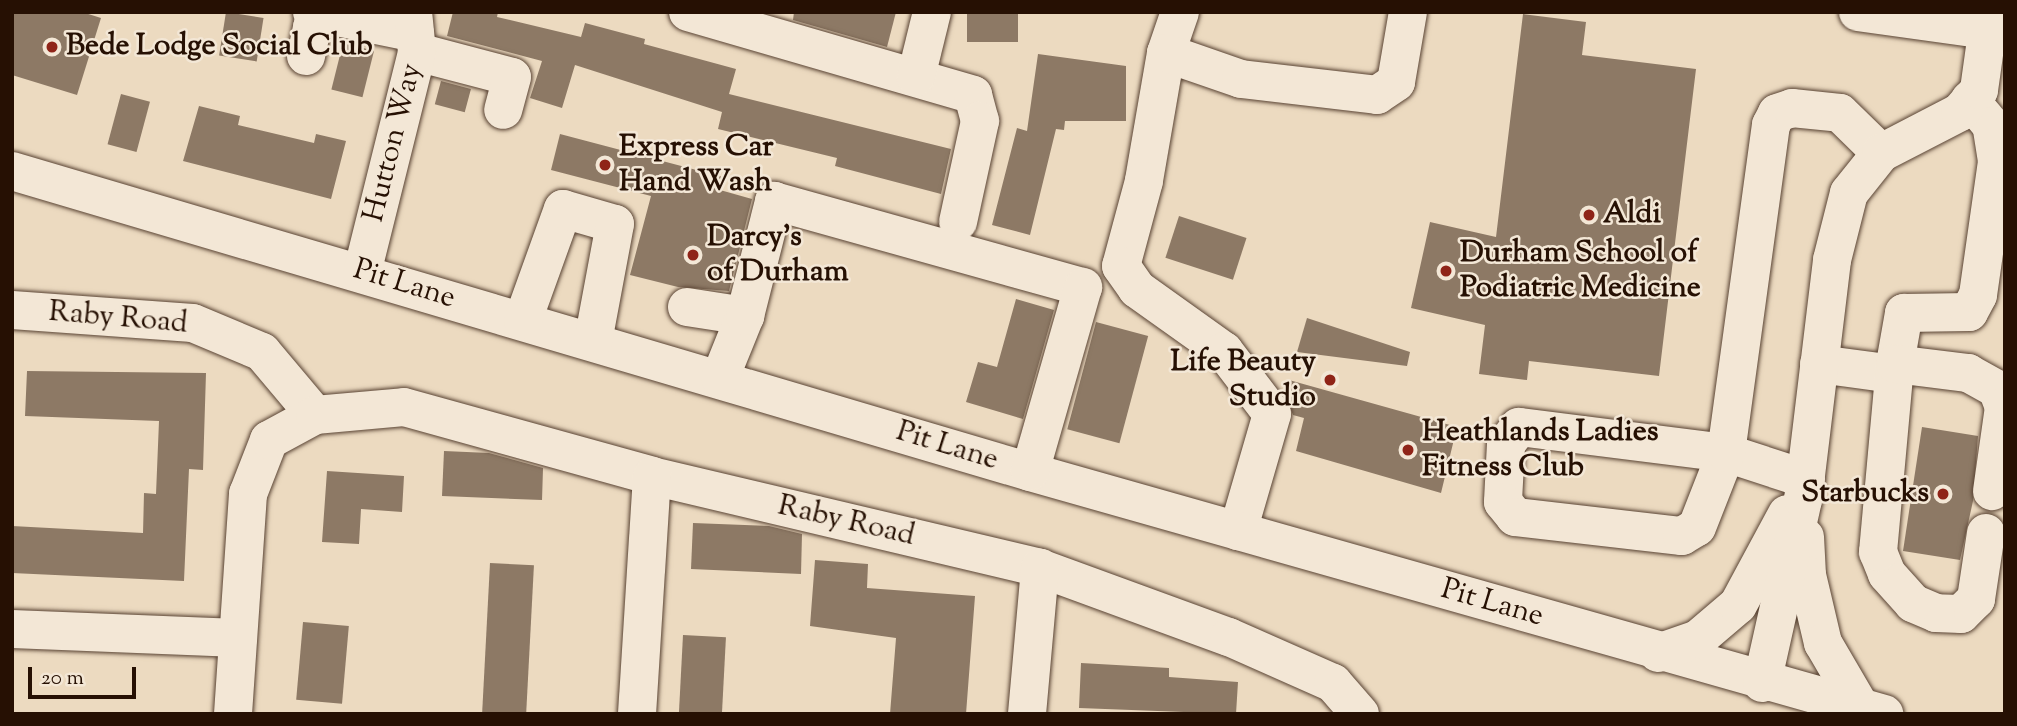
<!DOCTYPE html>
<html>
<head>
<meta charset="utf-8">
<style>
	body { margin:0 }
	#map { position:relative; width:2017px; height:726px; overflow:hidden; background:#ecdac0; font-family:"Sorts Mill Goudy",serif }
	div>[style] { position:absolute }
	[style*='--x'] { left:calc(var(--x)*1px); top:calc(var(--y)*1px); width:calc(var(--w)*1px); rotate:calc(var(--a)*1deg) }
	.building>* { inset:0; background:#8d7965; transform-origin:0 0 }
	.roads { filter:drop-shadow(0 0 2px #584232) drop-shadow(0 0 2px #584232) }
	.minor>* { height:38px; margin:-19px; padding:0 19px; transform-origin:19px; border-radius:19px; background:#f3e7d6 }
	.dots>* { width:19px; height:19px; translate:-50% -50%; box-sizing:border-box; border:4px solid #f3e7d6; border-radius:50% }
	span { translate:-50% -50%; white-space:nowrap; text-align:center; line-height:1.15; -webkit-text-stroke:5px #f3e7d6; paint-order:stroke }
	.poi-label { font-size:30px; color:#261003; font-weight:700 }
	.left { translate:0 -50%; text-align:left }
	.right { translate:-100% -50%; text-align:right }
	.street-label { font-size:30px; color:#261003 }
	.frame { position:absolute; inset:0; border:14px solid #261003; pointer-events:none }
	.scale { position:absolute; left:28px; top:667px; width:108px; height:32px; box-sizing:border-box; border:4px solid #261003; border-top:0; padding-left:9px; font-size:21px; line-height:24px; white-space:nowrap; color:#261003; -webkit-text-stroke:5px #f3e7d6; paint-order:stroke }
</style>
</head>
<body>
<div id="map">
	<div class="building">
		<i style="clip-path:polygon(12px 12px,82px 12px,101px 18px,77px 95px,12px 75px)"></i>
		<i style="left:226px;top:12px;width:38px;height:44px;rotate:9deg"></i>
		<i style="clip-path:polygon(453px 12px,498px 12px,497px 17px,581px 37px,585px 23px,645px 39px,644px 44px,736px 69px,729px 94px,951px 149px,941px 194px,835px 166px,837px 158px,718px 129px,722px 112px,575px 65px,562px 108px,530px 98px,542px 61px,447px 36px)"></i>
		<i style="clip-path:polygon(794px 12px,896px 12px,887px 47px,793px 20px)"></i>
		<i style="left:967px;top:12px;width:51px;height:30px"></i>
		<i style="clip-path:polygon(1523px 14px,1586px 22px,1582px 55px,1696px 69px,1659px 376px,1529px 361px,1527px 380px,1479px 374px,1485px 325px,1411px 308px,1430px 222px,1496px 237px)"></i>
		<i style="left:343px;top:43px;width:32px;height:48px;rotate:14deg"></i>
		<i style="clip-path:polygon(1038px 54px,1126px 66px,1126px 121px,1065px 121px,1064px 130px,1056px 129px,1030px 235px,992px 225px,1017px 128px,1027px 131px)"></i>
		<i style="left:441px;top:81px;width:31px;height:24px;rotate:15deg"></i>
		<i style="left:121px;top:94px;width:30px;height:52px;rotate:15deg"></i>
		<i style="clip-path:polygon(199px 106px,240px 116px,238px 125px,314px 143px,316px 134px,346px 141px,331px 199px,183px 161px)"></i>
		<i style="clip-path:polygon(560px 134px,723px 177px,720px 190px,752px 199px,729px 291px,678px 287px,630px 275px,651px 196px,551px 170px)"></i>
		<i style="left:1179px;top:216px;width:71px;height:44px;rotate:18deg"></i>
		<i style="clip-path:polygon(1016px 299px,1054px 310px,1023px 419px,966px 402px,978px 362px,997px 367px)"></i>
		<i style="clip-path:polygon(1307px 318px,1410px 352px,1407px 366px,1297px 352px)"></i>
		<i style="left:1096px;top:322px;width:54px;height:111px;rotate:15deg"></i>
		<i style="clip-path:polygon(27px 371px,206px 373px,203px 470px,189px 469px,184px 581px,12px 573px,12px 526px,143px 533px,144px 493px,156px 494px,159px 421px,25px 416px)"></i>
		<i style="clip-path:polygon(1289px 380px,1457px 427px,1441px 493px,1296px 451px,1304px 418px,1293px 415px,1285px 395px)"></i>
		<i style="clip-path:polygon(1922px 427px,1978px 436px,1973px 501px,1960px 560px,1903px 551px)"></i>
		<i style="clip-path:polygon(444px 451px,489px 453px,543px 468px,542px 500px,442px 496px)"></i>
		<i style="clip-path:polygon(327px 471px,404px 476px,402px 512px,361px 509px,359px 544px,322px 542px)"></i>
		<i style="clip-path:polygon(693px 523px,769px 526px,802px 534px,801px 574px,691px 569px)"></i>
		<i style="clip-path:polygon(815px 560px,868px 564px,867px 588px,975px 596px,966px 714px,890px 714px,896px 638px,810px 626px)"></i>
		<i style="left:490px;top:563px;width:44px;height:151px;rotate:3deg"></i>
		<i style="left:303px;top:622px;width:46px;height:78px;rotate:5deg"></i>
		<i style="left:683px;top:635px;width:43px;height:79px;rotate:3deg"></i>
		<i style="clip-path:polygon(1081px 663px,1169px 668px,1169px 677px,1238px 682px,1236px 714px,1079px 708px)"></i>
	</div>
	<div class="roads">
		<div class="minor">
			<i style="--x:312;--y:12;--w:105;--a:11.5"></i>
			<i style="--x:688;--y:12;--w:297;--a:16.2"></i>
			<i style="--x:973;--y:95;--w:27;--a:75"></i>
			<i style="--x:980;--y:121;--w:103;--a:102.3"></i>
			<i style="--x:1180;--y:12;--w:43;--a:108.9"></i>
			<i style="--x:1166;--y:53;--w:130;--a:99.8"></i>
			<i style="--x:1144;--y:181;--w:88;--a:105.1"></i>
			<i style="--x:1121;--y:266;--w:28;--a:55"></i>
			<i style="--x:1137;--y:289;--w:107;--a:35.5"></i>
			<i style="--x:1224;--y:351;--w:79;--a:52.7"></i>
			<i style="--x:1272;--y:414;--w:122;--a:106.2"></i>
			<i style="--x:1858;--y:12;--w:131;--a:7.9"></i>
			<i style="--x:417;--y:52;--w:98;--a:14.7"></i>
			<i style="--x:512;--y:77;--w:34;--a:105"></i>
			<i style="--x:1166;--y:53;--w:79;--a:19.1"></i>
			<i style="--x:1241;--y:79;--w:137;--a:6.7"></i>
			<i style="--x:1377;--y:95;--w:23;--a:-34"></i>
			<i style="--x:1396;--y:82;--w:71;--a:-80.3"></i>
			<i style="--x:306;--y:56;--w:30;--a:-78"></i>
			<i style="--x:312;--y:27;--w:21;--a:-45"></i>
			<i style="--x:916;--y:77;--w:67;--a:-76.2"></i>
			<i style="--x:12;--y:171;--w:1062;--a:16.47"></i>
			<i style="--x:1030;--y:472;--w:888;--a:15.82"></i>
			<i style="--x:362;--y:273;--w:228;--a:-76"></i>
			<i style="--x:417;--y:52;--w:40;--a:-95.7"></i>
			<i style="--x:687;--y:307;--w:59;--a:8.8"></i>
			<i style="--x:12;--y:310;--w:181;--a:4.1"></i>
			<i style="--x:193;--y:323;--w:75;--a:22.8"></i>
			<i style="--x:262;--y:352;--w:82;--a:49.9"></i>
			<i style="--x:523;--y:320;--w:118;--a:-70.2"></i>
			<i style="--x:563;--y:209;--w:54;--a:16.1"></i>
			<i style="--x:615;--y:224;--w:119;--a:100.6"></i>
			<i style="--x:1819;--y:364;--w:76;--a:7.6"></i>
			<i style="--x:1895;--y:364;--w:52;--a:-80"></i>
			<i style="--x:1904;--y:313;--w:65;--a:-0.9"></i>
			<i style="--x:1969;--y:312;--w:19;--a:-62"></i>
			<i style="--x:1978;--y:295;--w:135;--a:-81.9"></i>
			<i style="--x:1997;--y:161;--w:36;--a:-99"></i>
			<i style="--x:1991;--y:125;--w:33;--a:-130"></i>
			<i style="--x:720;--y:378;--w:67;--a:-68"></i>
			<i style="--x:745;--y:316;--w:119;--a:-75.8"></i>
			<i style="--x:774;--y:201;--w:321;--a:15.6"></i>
			<i style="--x:1083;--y:287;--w:192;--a:106"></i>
			<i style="--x:1806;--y:479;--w:84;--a:-162"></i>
			<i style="--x:1726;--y:453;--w:209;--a:-172.8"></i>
			<i style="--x:1519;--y:427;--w:21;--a:127"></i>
			<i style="--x:1506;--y:444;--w:58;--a:93"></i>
			<i style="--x:1503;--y:502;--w:19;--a:51"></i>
			<i style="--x:1515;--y:517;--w:168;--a:6.5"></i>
			<i style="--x:1682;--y:536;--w:17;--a:-31"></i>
			<i style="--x:1697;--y:527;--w:79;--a:-68.6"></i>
			<i style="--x:1726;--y:453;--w:331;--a:-82.2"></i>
			<i style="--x:1771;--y:125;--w:13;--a:-63"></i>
			<i style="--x:1777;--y:113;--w:16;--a:-18"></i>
			<i style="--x:1792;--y:108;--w:48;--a:5.9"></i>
			<i style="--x:1840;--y:113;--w:57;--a:44.3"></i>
			<i style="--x:1986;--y:533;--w:67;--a:98.6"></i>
			<i style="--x:1976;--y:599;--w:21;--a:135"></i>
			<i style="--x:1961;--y:614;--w:25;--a:-178"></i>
			<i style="--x:1936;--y:613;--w:25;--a:-157"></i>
			<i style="--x:1913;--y:603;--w:39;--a:-132"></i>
			<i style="--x:1887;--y:574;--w:24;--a:-112"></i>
			<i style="--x:1878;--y:552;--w:189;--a:-84.8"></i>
			<i style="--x:1895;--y:364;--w:74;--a:7"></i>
			<i style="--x:1968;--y:373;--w:33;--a:29"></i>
			<i style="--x:1997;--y:389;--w:19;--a:69"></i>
			<i style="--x:2004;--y:407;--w:85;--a:98.1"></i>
			<i style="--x:1805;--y:537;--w:38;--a:87"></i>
			<i style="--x:1807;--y:575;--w:70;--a:76.8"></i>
			<i style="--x:1823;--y:643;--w:75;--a:59.7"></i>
			<i style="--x:12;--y:629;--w:226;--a:2.3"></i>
			<i style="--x:1658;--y:653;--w:42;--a:-19.3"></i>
			<i style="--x:1698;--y:639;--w:52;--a:-40.4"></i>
			<i style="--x:1738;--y:605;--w:103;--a:-61.7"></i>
			<i style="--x:1762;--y:683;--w:188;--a:-77.4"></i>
			<i style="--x:1803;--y:500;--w:242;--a:-83.1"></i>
			<i style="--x:1832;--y:260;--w:69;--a:-75.8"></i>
			<i style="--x:1849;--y:193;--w:51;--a:-51.3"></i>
			<i style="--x:1881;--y:153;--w:89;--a:-27.4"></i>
			<i style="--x:1960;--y:112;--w:29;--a:-49"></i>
			<i style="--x:1979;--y:90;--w:79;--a:-82"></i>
			<i style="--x:233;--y:714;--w:221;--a:-86.1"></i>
			<i style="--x:248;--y:494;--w:58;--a:-68.7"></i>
			<i style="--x:269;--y:440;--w:52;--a:-28.5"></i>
			<i style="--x:315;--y:415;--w:89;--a:-5.1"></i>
			<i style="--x:404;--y:407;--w:257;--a:15.5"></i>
			<i style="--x:652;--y:476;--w:399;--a:13.3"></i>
			<i style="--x:1040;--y:568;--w:201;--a:20.1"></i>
			<i style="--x:1229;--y:637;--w:114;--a:23.9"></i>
			<i style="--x:1333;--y:683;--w:41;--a:48.9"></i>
			<i style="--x:637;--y:714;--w:238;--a:-86.4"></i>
			<i style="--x:1027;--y:714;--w:147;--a:-84.9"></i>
		</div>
	</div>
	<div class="dots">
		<i style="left:52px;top:47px;background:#8f2418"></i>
		<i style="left:605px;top:165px;background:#8f2418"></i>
		<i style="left:1589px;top:215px;background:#8f2418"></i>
		<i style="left:693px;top:255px;background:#8f2418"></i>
		<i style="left:1446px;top:271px;background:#8f2418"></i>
		<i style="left:1330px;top:380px;background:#8f2418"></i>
		<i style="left:1408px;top:450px;background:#8f2418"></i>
		<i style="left:1943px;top:494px;background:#8f2418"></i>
	</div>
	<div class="poi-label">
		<span class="left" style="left:66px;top:47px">Bede Lodge Social Club</span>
		<span class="left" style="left:619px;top:165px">Express Car<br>Hand Wash</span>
		<span class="left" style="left:1603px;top:215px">Aldi</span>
		<span class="left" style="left:707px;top:255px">Darcy's<br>of Durham</span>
		<span class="left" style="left:1460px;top:271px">Durham School of<br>Podiatric Medicine</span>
		<span class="right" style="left:1316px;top:380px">Life Beauty<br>Studio</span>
		<span class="left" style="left:1422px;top:450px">Heathlands Ladies<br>Fitness Club</span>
		<span class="right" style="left:1929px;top:494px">Starbucks</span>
	</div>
	<div class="street-label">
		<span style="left:394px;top:143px;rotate:-76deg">Hutton Way</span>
		<span style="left:404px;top:285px;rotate:17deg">Pit Lane</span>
		<span style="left:118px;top:319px;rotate:5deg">Raby Road</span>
		<span style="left:947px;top:447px;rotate:17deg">Pit Lane</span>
		<span style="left:846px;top:522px;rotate:13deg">Raby Road</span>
		<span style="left:1492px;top:604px;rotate:16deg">Pit Lane</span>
	</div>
	<div class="frame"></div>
	<div class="scale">20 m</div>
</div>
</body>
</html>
